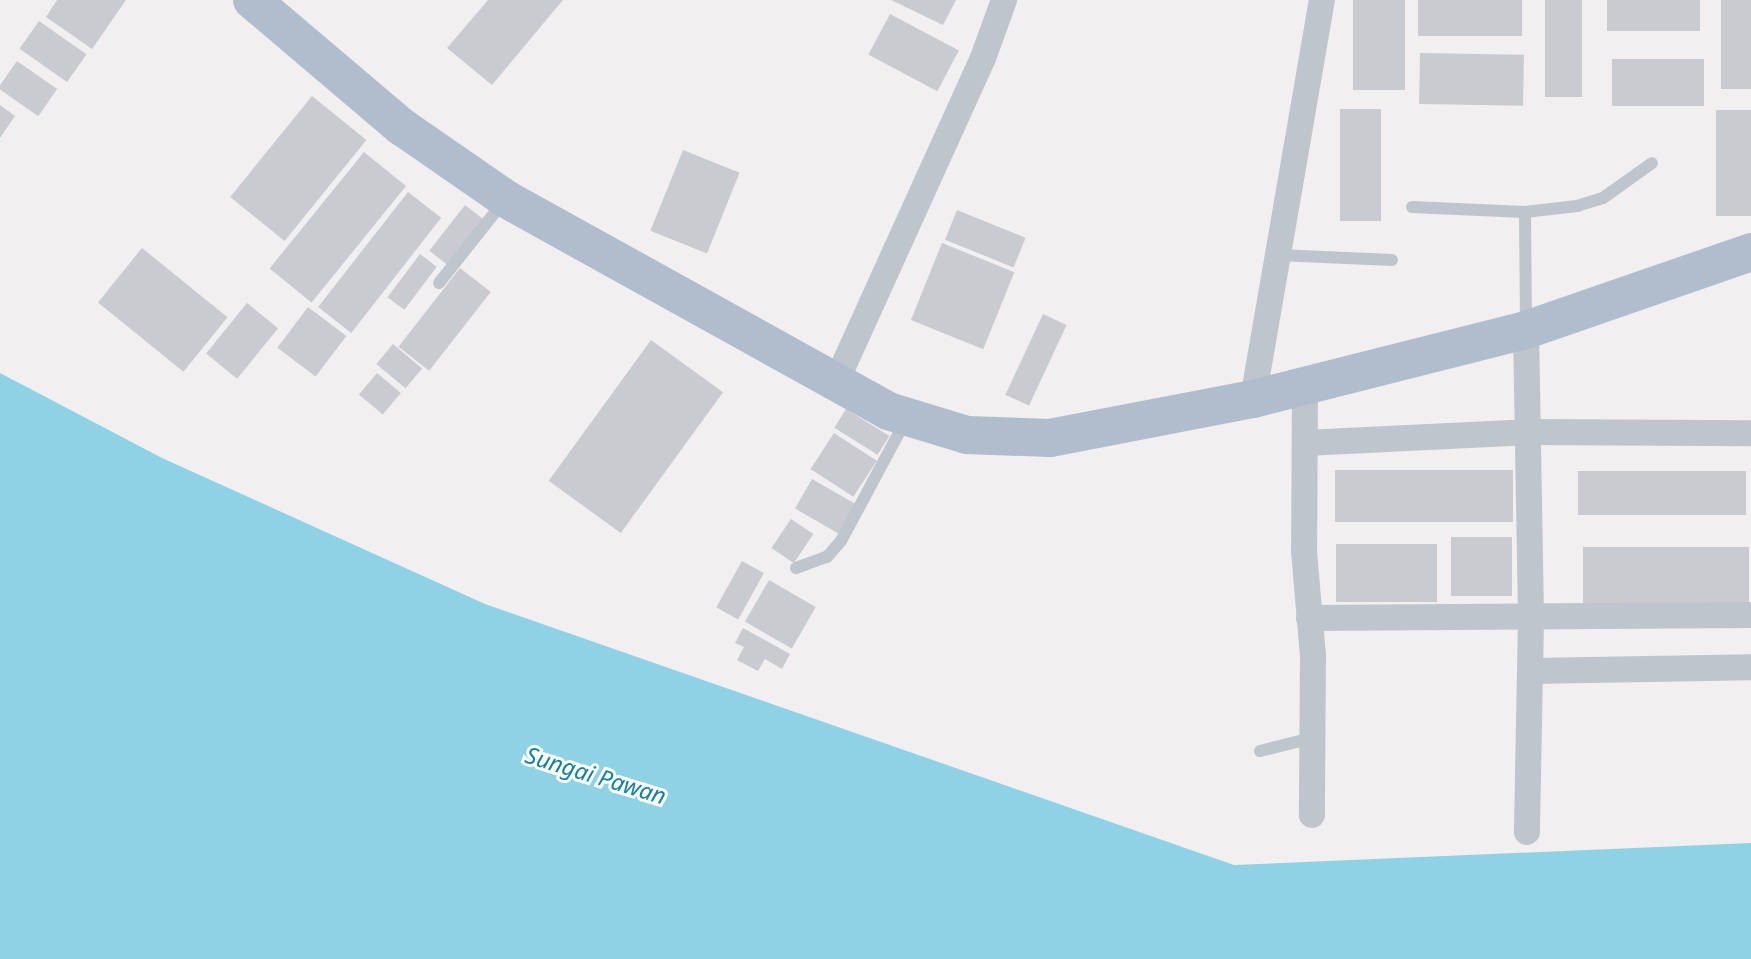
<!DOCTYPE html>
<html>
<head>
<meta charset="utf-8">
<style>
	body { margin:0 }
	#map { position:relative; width:1751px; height:959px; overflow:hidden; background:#f1efef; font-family:"Noto Sans",sans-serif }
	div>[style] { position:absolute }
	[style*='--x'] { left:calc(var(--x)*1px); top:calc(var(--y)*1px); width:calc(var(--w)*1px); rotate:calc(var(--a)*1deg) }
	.water>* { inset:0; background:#8fd2e6 }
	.building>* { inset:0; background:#c9cbd1; transform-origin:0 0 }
	.lane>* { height:12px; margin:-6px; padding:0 6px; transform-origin:6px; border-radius:6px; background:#bec5cd }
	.street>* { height:26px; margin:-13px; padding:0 13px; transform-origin:13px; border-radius:13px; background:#bec5cd }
	.primary>* { height:38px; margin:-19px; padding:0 19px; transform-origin:19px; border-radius:19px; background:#b0bdcc }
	span { translate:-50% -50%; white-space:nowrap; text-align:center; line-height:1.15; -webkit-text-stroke:6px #fff; paint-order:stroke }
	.water-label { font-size:23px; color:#1580a1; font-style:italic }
</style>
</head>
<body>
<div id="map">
	<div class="water">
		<i style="clip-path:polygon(0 373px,162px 458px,485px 604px,1234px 865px,1751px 843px,1751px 959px,0 959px)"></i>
	</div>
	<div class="building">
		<i style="clip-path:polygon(57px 0,126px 0,92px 49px,46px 17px)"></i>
		<i style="clip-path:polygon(488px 0,563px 0,492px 85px,447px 48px)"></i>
		<i style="clip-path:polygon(891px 0,956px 0,943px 25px)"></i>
		<i style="left:1353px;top:0;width:52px;height:90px"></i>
		<i style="left:1418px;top:0;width:104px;height:36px"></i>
		<i style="left:1545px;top:0;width:37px;height:97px"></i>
		<i style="left:1607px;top:0;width:93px;height:31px"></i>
		<i style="left:1721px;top:0;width:30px;height:89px"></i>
		<i style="left:890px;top:14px;width:78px;height:46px;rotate:28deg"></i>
		<i style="left:39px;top:21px;width:58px;height:34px;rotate:35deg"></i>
		<i style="left:1420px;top:53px;width:104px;height:51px;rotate:1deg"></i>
		<i style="left:1612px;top:59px;width:92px;height:47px"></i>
		<i style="left:17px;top:61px;width:49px;height:33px;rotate:35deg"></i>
		<i style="left:312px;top:96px;width:70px;height:130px;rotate:39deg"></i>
		<i style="clip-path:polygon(0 105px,15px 116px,0 138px)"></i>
		<i style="left:1340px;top:109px;width:41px;height:112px"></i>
		<i style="left:1716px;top:110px;width:35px;height:106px"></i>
		<i style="left:683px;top:150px;width:61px;height:87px;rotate:22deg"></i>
		<i style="left:364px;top:152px;width:54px;height:150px;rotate:39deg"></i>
		<i style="left:408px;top:192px;width:42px;height:146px;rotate:38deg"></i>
		<i style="left:465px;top:205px;width:24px;height:58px;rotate:38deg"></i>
		<i style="left:957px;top:210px;width:74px;height:32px;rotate:22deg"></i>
		<i style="left:942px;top:243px;width:78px;height:83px;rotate:22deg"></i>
		<i style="left:142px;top:248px;width:110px;height:70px;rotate:39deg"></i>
		<i style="left:420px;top:254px;width:21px;height:54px;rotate:37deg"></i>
		<i style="left:460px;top:268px;width:39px;height:100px;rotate:38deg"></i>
		<i style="left:247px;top:303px;width:40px;height:65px;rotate:39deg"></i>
		<i style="left:308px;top:307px;width:48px;height:51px;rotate:37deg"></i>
		<i style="left:1043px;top:314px;width:26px;height:89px;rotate:25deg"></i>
		<i style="left:651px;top:340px;width:89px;height:174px;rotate:36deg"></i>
		<i style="left:393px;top:344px;width:38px;height:26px;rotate:40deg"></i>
		<i style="left:377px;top:373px;width:31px;height:28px;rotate:40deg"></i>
		<i style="left:846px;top:409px;width:51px;height:22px;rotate:32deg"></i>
		<i style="left:834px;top:433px;width:51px;height:43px;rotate:33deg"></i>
		<i style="left:1335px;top:470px;width:178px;height:52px"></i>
		<i style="left:1578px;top:471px;width:168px;height:44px"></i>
		<i style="left:812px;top:479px;width:51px;height:34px;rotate:30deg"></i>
		<i style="left:791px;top:519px;width:27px;height:35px;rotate:34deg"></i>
		<i style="left:1451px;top:537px;width:61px;height:59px"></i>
		<i style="left:1336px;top:544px;width:101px;height:58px"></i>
		<i style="left:1583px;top:547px;width:166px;height:56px"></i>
		<i style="left:742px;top:561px;width:25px;height:53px;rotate:29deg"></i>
		<i style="left:769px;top:580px;width:54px;height:48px;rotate:30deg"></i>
		<i style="clip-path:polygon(743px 628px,790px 654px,782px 669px,765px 659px,758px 671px,737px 660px,744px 647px,735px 643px)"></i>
	</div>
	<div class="lane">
		<i style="--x:1412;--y:207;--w:113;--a:2.5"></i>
		<i style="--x:1525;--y:212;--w:52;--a:-6.6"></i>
		<i style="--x:1577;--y:206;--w:27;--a:-17"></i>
		<i style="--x:1603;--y:198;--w:60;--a:-35.5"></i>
		<i style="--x:1525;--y:212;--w:112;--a:89.5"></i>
		<i style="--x:1278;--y:255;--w:114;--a:2.5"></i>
		<i style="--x:439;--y:283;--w:105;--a:-51.6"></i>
		<i style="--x:796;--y:568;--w:33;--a:-20"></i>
		<i style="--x:827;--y:557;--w:21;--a:-49"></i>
		<i style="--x:841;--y:541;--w:137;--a:-61.8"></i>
		<i style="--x:1260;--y:751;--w:54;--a:-14"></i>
	</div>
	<div class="street">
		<i style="--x:1526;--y:330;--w:289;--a:89"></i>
		<i style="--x:1531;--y:619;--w:213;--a:91.1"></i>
		<i style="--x:836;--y:382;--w:356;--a:-65.6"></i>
		<i style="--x:983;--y:58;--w:62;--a:-70.1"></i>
		<i style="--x:1305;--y:384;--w:167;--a:90.3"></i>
		<i style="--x:1304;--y:551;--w:104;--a:85.1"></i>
		<i style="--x:1313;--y:655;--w:160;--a:90.4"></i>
		<i style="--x:1253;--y:399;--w:405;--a:-80.2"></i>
		<i style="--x:1305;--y:443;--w:224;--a:-2.8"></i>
		<i style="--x:1529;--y:432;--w:222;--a:0.3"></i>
		<i style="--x:1309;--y:618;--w:442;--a:-0.4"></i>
		<i style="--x:1531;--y:671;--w:220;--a:-1"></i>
	</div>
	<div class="primary">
		<i style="--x:252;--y:0;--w:197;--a:40.3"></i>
		<i style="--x:402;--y:127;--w:126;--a:34.7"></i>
		<i style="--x:506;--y:199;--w:437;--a:29"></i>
		<i style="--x:888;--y:411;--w:83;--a:16.9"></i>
		<i style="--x:967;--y:435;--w:83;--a:2.1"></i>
		<i style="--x:1050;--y:438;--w:207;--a:-10.9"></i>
		<i style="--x:1253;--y:399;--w:282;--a:-14.2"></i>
		<i style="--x:1526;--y:330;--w:238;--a:-19.1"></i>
	</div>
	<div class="water-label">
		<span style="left:596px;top:775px;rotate:17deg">Sungai Pawan</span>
	</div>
</div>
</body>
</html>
